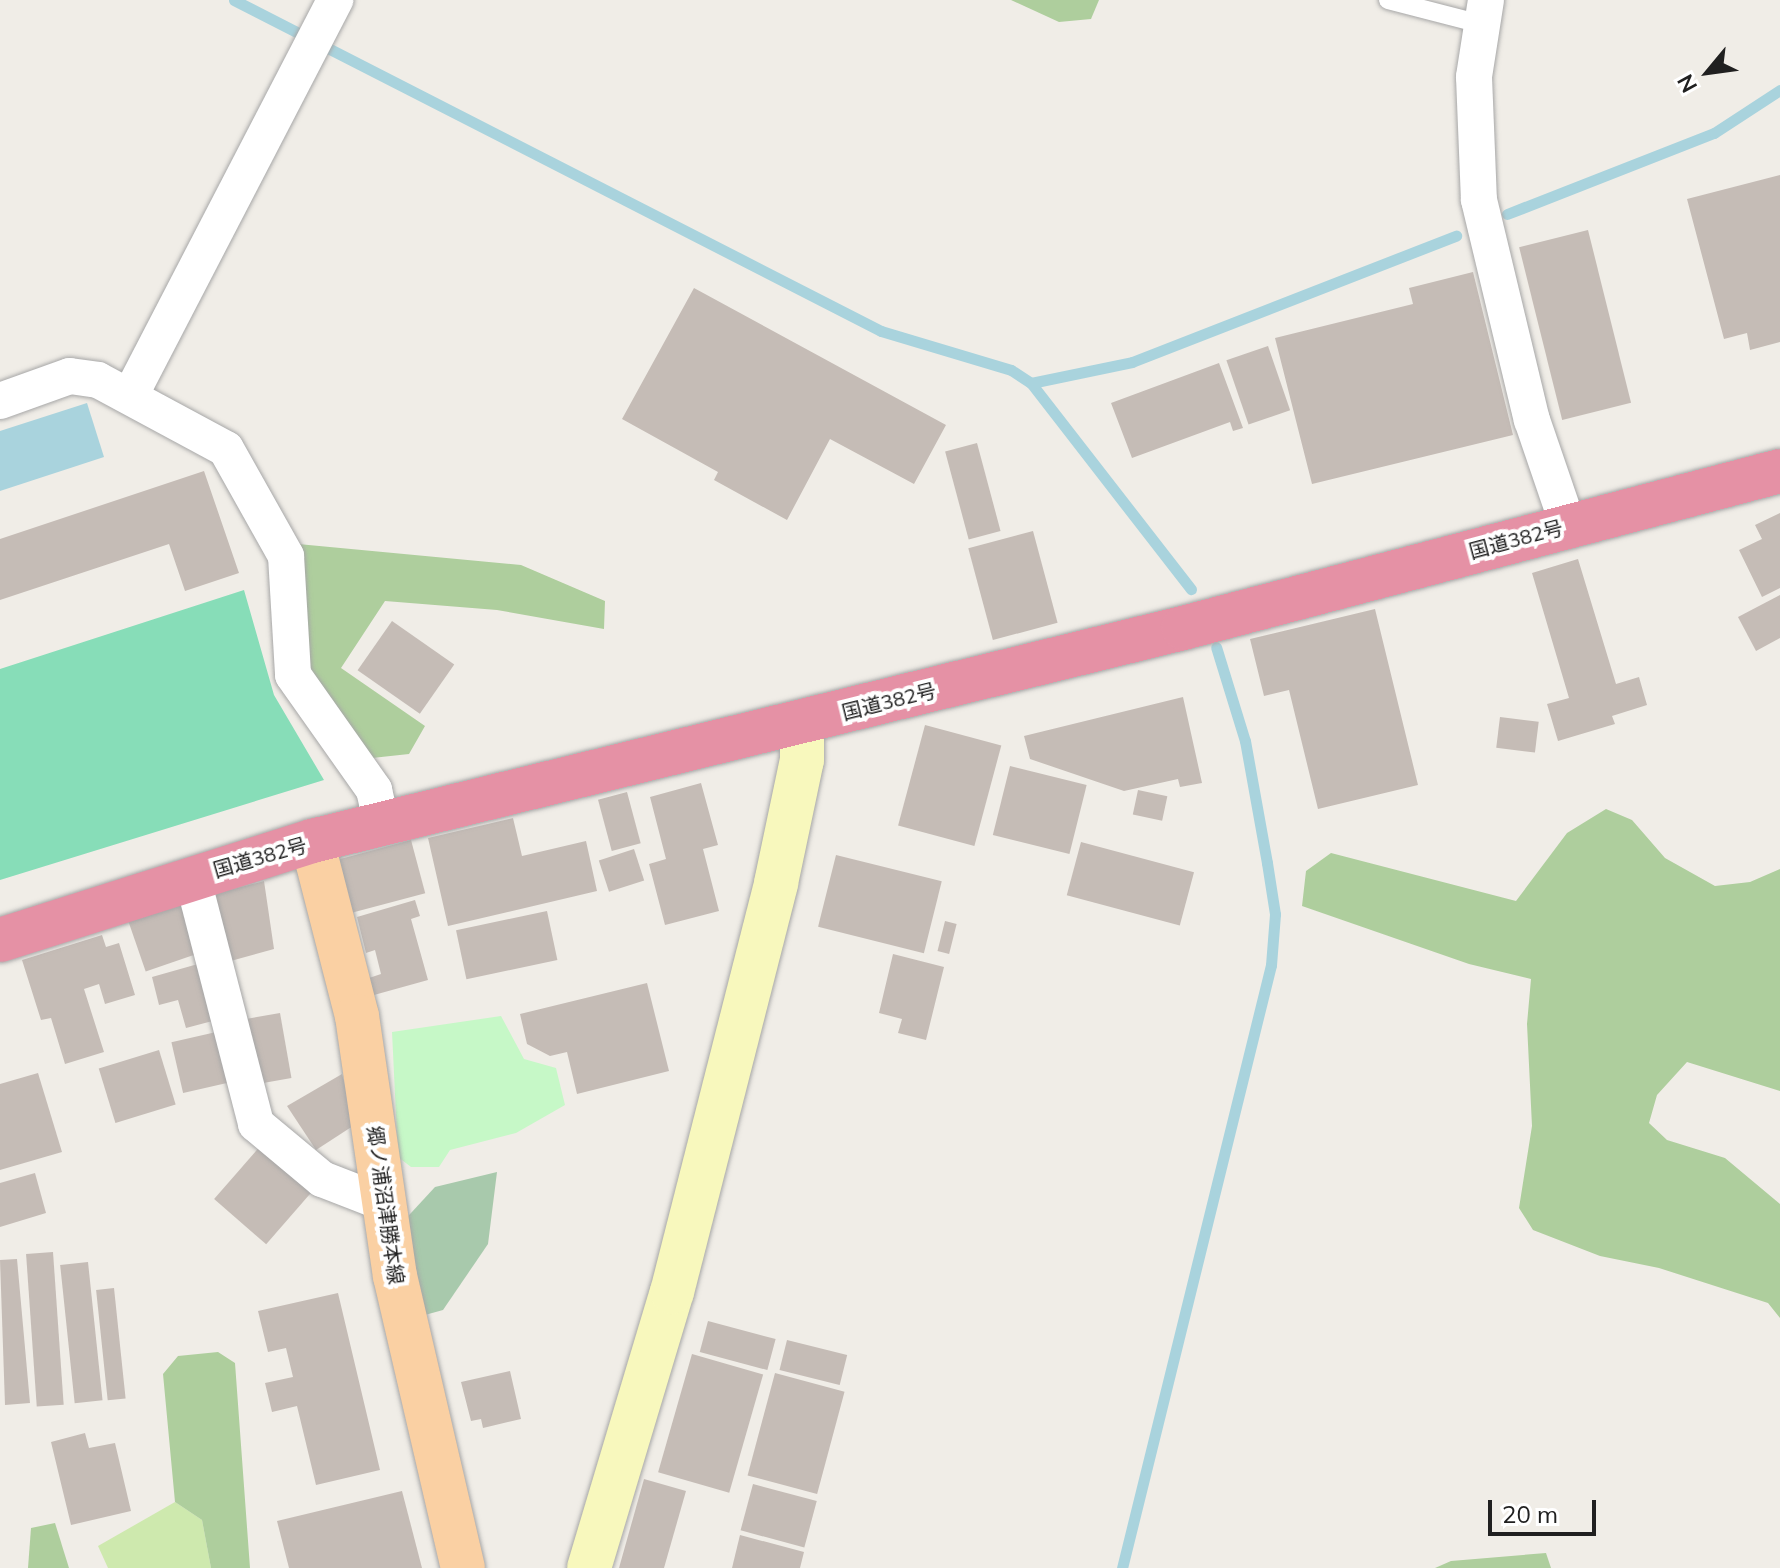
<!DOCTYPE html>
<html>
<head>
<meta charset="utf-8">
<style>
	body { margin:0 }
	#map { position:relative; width:1780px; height:1568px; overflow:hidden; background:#f0ede7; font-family:Mulish,"Noto Sans JP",sans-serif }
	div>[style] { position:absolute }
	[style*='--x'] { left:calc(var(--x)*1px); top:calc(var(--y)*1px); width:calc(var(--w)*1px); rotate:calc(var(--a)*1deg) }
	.grass>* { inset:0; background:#cee9ae }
	.forest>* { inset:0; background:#aece9d }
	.cemetery>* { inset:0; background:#a8c9ac }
	.park>* { inset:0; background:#c6f8c7 }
	.pitch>* { inset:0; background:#87ddb8 }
	.water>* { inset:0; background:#a9d3dd }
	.stream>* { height:11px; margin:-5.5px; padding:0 5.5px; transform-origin:5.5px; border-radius:5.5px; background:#a9d3dd }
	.building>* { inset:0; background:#c5bcb6; transform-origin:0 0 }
	.roads { filter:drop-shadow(0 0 2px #a7a7a7) drop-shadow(0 0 2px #a7a7a7) }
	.lane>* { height:18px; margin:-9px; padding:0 9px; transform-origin:9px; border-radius:9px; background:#fff }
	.street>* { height:36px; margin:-18px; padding:0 18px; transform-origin:18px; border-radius:18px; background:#fff }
	.secondary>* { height:44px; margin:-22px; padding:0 22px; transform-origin:22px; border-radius:22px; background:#f8f8bd }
	.primary>* { height:44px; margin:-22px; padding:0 22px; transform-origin:22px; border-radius:22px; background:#fad0a3 }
	.highway>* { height:44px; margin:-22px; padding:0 22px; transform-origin:22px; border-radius:22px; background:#e591a5 }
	span { translate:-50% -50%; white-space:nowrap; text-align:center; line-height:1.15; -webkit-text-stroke:8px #fff; paint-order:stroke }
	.street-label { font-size:20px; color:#202020 }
	.north { position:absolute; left:1668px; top:32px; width:80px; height:80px; -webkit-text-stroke:6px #fff; paint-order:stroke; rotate:241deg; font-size:22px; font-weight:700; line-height:32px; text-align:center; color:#202020 }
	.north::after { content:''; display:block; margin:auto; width:28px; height:36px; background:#202020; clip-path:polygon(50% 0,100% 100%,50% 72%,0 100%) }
	.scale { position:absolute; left:1488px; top:1500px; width:108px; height:36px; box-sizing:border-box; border:4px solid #202020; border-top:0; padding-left:10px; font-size:24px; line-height:28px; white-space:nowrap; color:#202020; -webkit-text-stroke:6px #fff; paint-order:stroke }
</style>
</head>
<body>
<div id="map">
	<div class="grass">
		<i style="clip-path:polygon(175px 1502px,202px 1520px,211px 1568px,108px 1568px,98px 1546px)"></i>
	</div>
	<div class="forest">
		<i style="clip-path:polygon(1011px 0,1099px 0,1091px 19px,1059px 22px)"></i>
		<i style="clip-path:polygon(298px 544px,521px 565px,605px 601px,604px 629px,497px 610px,385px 601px,341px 668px,425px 726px,409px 754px,372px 758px,306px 666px)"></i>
		<i style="clip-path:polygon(1606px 809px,1632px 820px,1665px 858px,1715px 886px,1750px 882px,1780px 869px,1780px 1091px,1687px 1062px,1657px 1095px,1649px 1123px,1667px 1140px,1725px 1158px,1780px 1204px,1780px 1318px,1768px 1303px,1659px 1268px,1600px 1256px,1533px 1230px,1519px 1208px,1532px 1126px,1527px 1024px,1531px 979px,1469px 964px,1302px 906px,1306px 871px,1331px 853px,1516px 901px,1567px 833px)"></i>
		<i style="clip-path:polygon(218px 1352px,235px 1363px,250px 1568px,211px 1568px,202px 1520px,175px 1502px,163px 1374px,178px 1356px)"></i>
		<i style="clip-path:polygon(55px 1523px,69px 1568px,28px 1568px,31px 1528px)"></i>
		<i style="clip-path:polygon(1546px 1553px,1551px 1568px,1435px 1568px,1451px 1561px)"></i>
	</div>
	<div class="cemetery">
		<i style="clip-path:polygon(497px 1172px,488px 1244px,443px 1310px,414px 1318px,399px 1226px,435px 1187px)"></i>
	</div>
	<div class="park">
		<i style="clip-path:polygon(501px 1016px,524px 1059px,556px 1068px,565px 1105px,516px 1133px,450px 1150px,439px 1167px,411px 1167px,398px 1157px,392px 1032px)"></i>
	</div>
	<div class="pitch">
		<i style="clip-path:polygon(244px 590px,274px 695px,324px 780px,0 880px,0 669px)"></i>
	</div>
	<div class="water">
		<i style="clip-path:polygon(87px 403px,104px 457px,0 491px,0 431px)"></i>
	</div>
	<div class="stream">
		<i style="--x:234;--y:0;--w:727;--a:27.09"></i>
		<i style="--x:881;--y:331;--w:136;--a:16.7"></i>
		<i style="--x:1011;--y:370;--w:24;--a:33"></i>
		<i style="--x:1031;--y:383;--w:261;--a:52.2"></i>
		<i style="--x:1507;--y:214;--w:222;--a:-21.4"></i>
		<i style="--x:1714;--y:133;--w:79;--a:-33.1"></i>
		<i style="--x:1031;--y:383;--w:103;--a:-11.7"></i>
		<i style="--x:1132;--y:362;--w:348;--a:-21.3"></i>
		<i style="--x:1122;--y:1568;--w:621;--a:-76.12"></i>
		<i style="--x:1271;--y:965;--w:51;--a:-85.5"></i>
		<i style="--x:1275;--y:914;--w:52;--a:-98.9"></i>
		<i style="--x:1267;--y:863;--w:124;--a:-100.2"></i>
		<i style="--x:1245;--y:741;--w:98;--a:-107.1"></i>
	</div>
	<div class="building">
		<i style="clip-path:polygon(1780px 175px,1780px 342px,1750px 350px,1747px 333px,1724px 339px,1687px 199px)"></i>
		<i style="left:1588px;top:230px;width:178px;height:71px;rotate:76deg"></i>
		<i style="clip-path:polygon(1473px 272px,1513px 435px,1312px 484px,1275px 338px,1413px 304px,1409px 288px)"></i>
		<i style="clip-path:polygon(694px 288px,946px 425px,914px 484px,830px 439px,787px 520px,714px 480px,718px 472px,622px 419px)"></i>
		<i style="left:1268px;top:346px;width:68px;height:44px;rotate:71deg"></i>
		<i style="clip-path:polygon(1219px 363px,1243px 428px,1233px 431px,1230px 422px,1132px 458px,1111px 403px)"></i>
		<i style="left:977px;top:443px;width:91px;height:33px;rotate:75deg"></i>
		<i style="clip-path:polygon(204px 471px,239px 573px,185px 591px,169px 544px,0 600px,0 539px)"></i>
		<i style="clip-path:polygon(1780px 513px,1780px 588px,1762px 597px,1739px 550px,1762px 539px,1755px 525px)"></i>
		<i style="left:1033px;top:531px;width:95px;height:67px;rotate:75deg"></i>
		<i style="clip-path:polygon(1578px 559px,1616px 684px,1639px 677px,1647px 705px,1612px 716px,1615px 724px,1558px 741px,1547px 704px,1569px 698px,1532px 573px)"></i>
		<i style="clip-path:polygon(1780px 595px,1780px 638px,1756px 651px,1738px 617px)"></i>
		<i style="clip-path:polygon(1375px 609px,1418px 785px,1318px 809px,1289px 690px,1264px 696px,1250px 639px)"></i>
		<i style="left:392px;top:621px;width:76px;height:60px;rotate:35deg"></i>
		<i style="clip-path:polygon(1183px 697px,1202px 783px,1180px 787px,1178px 779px,1124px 791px,1030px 759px,1024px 736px)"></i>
		<i style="left:1500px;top:717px;width:39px;height:31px;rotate:7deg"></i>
		<i style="left:925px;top:725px;width:79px;height:104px;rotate:15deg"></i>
		<i style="left:1010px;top:766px;width:79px;height:71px;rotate:14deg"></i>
		<i style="clip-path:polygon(701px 783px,718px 845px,703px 849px,719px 911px,665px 925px,649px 864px,666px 859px,650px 797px)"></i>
		<i style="left:1138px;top:790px;width:30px;height:25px;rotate:12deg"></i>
		<i style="left:627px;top:792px;width:53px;height:30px;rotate:75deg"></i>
		<i style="clip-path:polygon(513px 818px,522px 856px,586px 841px,597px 891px,448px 926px,428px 838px)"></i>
		<i style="left:411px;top:840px;width:55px;height:76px;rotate:75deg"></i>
		<i style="left:1081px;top:842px;width:117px;height:55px;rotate:15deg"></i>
		<i style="left:634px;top:849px;width:33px;height:37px;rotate:72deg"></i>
		<i style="left:836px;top:855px;width:109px;height:74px;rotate:14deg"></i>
		<i style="clip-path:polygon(264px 881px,274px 949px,227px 962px,207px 896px)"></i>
		<i style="clip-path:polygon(415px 900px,420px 916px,411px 919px,428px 980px,374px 995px,369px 978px,381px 974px,375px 950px,366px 953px,357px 917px)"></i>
		<i style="left:188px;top:901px;width:53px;height:63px;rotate:71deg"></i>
		<i style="left:547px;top:911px;width:50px;height:93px;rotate:78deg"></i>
		<i style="left:945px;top:921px;width:12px;height:31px;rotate:14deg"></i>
		<i style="clip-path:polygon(102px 935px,106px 947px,119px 943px,135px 995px,105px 1004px,99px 984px,84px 989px,104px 1052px,65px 1064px,51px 1018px,41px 1020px,22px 960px)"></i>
		<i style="clip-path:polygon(893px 954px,944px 967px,926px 1040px,898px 1033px,902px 1019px,879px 1013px)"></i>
		<i style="clip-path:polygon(205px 962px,220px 1019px,186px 1028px,178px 1000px,159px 1005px,152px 977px)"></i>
		<i style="clip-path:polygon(647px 983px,669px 1071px,577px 1094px,567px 1052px,550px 1056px,527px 1044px,520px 1014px)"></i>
		<i style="left:280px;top:1013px;width:66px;height:33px;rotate:80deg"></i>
		<i style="left:225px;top:1030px;width:52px;height:55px;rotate:77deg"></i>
		<i style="left:159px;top:1050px;width:57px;height:63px;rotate:73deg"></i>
		<i style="clip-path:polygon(38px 1073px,62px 1152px,0 1170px,0 1084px)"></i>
		<i style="clip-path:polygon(342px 1074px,356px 1124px,316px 1150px,287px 1106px)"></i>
		<i style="left:262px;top:1144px;width:69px;height:73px;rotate:41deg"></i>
		<i style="clip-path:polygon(35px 1173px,46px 1213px,0 1227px,0 1183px)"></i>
		<i style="left:53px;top:1252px;width:153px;height:27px;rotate:86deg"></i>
		<i style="clip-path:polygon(17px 1259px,30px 1403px,5px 1405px,0 1260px)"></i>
		<i style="left:88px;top:1262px;width:139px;height:28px;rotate:84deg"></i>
		<i style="left:114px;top:1288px;width:111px;height:18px;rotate:84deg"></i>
		<i style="clip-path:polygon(338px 1293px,380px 1470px,316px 1485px,297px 1406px,272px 1412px,265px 1383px,293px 1377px,286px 1348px,268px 1352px,258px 1311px)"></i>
		<i style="left:708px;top:1321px;width:70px;height:32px;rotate:15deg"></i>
		<i style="left:787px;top:1340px;width:62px;height:31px;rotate:14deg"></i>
		<i style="left:692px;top:1354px;width:74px;height:123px;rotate:16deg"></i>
		<i style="clip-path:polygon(510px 1371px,521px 1419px,483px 1428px,481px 1419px,471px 1421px,461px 1382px)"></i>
		<i style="left:775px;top:1373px;width:72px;height:106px;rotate:15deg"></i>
		<i style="clip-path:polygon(85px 1433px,89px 1448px,115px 1443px,131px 1511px,71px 1525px,51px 1442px)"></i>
		<i style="clip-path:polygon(644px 1479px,686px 1491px,664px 1568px,619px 1568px)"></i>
		<i style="left:753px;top:1484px;width:66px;height:48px;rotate:15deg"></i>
		<i style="clip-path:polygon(402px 1491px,422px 1568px,289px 1568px,277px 1521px)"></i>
		<i style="clip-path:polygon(740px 1535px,804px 1552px,800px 1568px,732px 1568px)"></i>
	</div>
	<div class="roads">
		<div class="lane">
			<i style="--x:1388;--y:0;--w:96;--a:14.5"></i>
		</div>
		<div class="street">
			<i style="--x:1486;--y:0;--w:78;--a:98.9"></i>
			<i style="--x:1474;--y:77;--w:123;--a:87.7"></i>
			<i style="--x:1479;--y:200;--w:226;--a:76.5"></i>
			<i style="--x:1532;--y:420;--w:111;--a:71.1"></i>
			<i style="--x:131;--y:394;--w:444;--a:-62.6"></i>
			<i style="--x:0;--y:401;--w:74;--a:-19.7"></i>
			<i style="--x:70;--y:376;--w:28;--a:8"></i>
			<i style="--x:98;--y:380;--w:145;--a:28.3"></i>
			<i style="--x:226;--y:449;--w:123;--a:60.7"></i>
			<i style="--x:286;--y:556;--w:119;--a:86.6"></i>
			<i style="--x:293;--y:675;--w:141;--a:54.8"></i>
			<i style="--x:374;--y:790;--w:36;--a:77"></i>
			<i style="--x:192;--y:876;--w:256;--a:75.5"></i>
			<i style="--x:256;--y:1124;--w:86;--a:39.8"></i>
			<i style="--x:322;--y:1179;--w:69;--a:21.3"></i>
		</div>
		<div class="secondary">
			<i style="--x:589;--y:1568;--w:288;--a:-73.3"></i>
			<i style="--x:672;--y:1292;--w:422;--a:-75.7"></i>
			<i style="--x:776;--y:883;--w:126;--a:-78.1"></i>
			<i style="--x:802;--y:760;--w:37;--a:-90"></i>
		</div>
		<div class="primary">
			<i style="--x:312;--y:841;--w:181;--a:75.6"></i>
			<i style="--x:357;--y:1016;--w:263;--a:81.7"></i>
			<i style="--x:395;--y:1276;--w:300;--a:76.9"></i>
		</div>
		<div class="highway">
			<i style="--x:0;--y:940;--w:327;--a:-17.6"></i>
			<i style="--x:312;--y:841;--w:897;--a:-13.74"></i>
			<i style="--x:1183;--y:628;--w:617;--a:-14.73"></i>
		</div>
	</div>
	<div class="street-label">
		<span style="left:1516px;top:539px;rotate:-15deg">国道382号</span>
		<span style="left:889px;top:701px;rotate:-14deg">国道382号</span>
		<span style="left:260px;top:857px;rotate:-16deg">国道382号</span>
		<span style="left:386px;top:1205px;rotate:82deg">郷ノ浦沼津勝本線</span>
	</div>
	<div class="north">N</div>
	<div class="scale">20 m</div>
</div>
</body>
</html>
